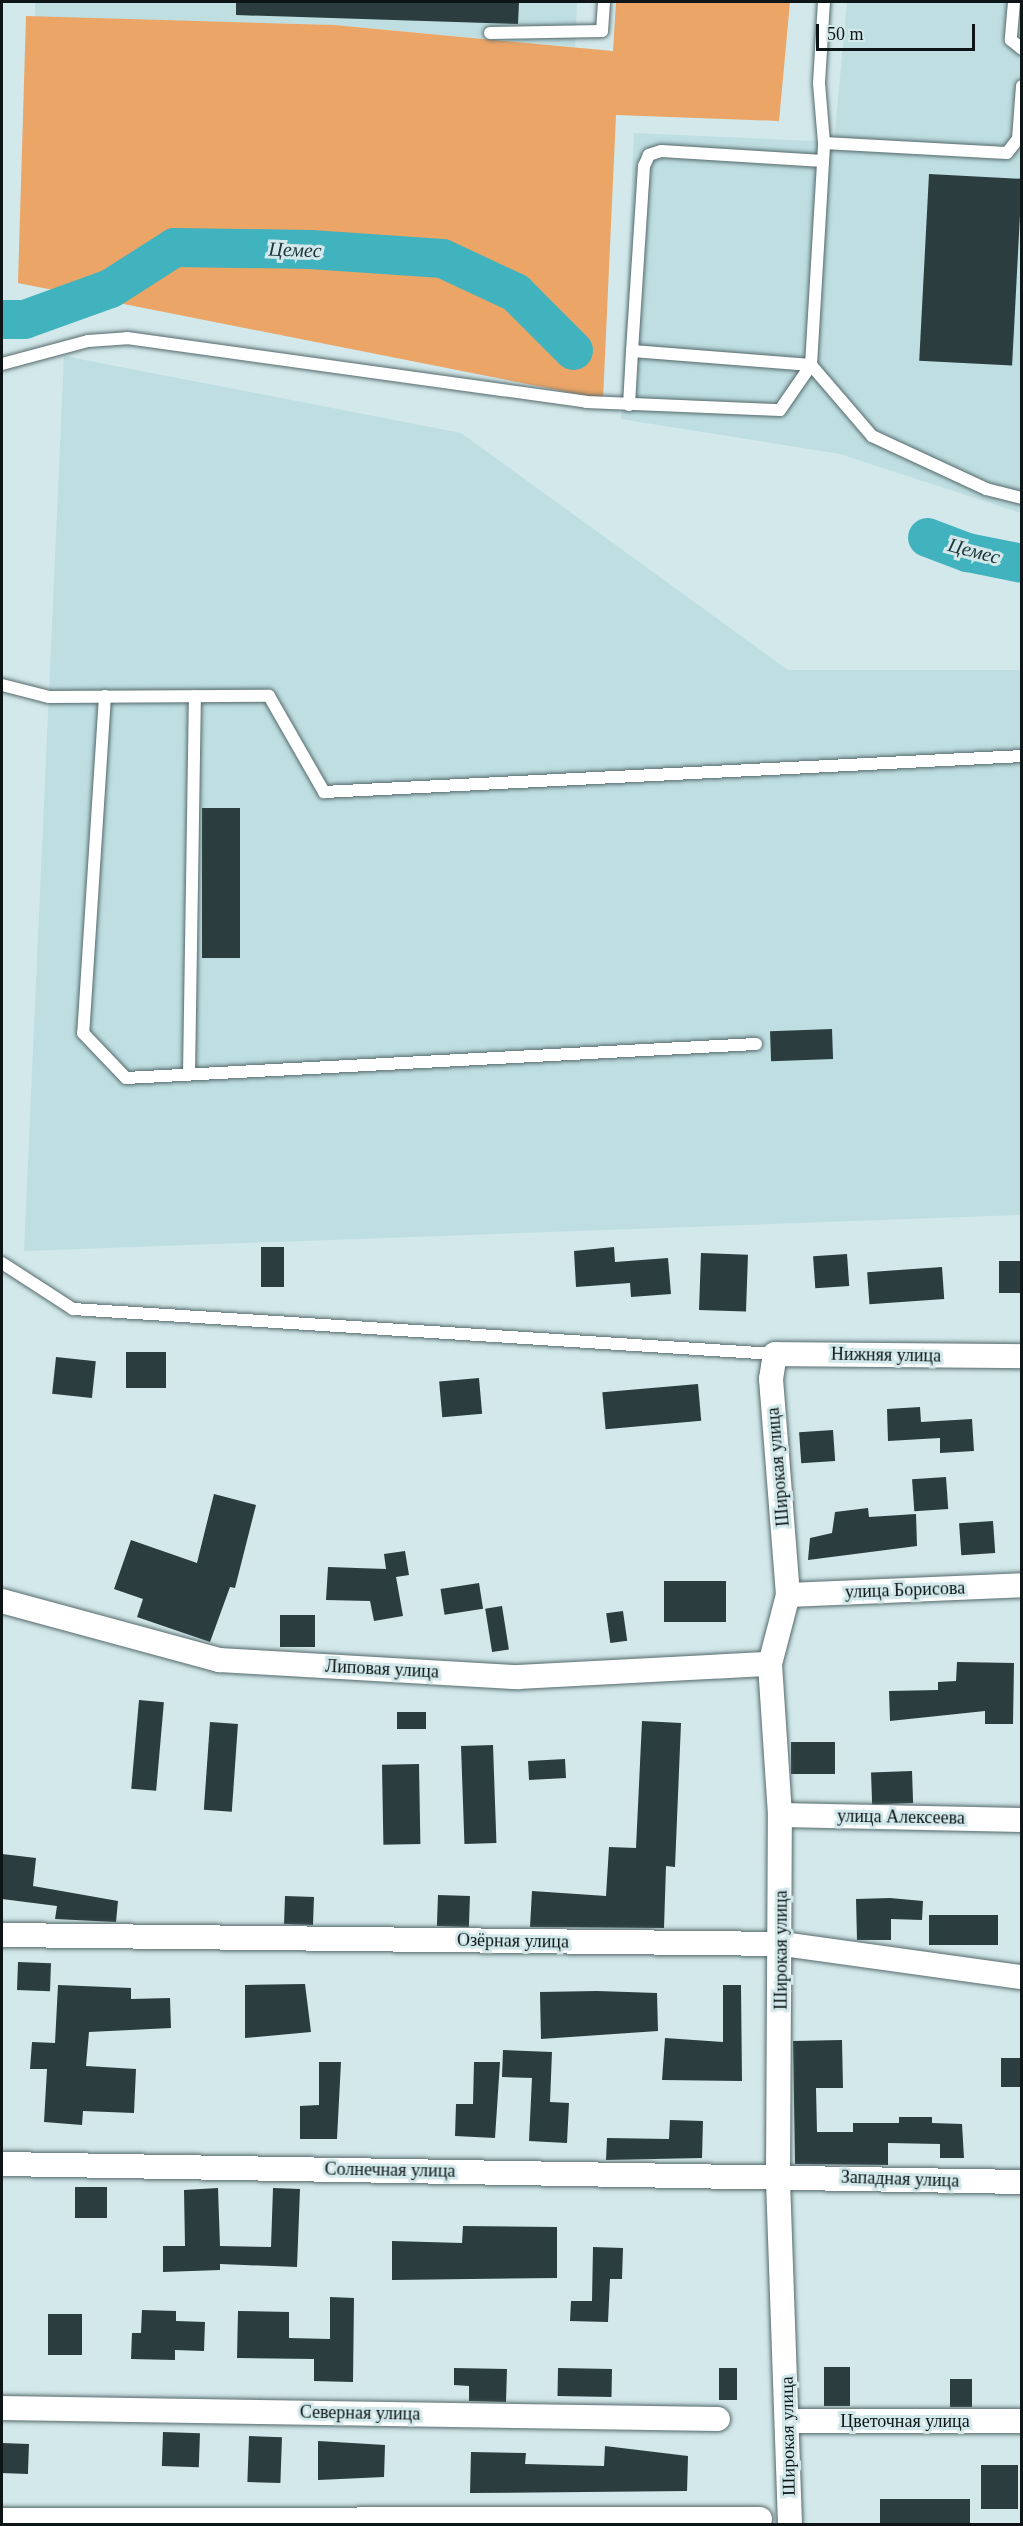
<!DOCTYPE html>
<html>
<head>
<meta charset="utf-8">
<style>
	body { margin:0 }
	#map { position:relative; width:1023px; height:2526px; overflow:hidden; background:#d2e8ea; font-family:Georgia,serif }
	div>[style] { position:absolute }
	[style*='--x'] { left:calc(var(--x)*1px); top:calc(var(--y)*1px); width:calc(var(--w)*1px); rotate:calc(var(--a)*1deg) }
	.built>* { inset:0; background:#bedee1 }
	.green>* { inset:0; background:#eaa567 }
	.river>* { height:39px; margin:-19.5px; padding:0 19.5px; transform-origin:19.5px; border-radius:19.5px; background:#41b3be }
	.building>* { inset:0; background:#2b3d3f; transform-origin:0 0 }
	.roads { filter:drop-shadow(0 0 2px #55696b) drop-shadow(0 0 2px #55696b) }
	.service>* { height:12px; margin:-6px; padding:0 6px; transform-origin:6px; border-radius:6px; background:#fff }
	.minor>* { height:24px; margin:-12px; padding:0 12px; transform-origin:12px; border-radius:12px; background:#fff }
	span { translate:-50% -50%; white-space:nowrap; text-align:center; line-height:1.15; -webkit-text-stroke:6px #d2e8ea; paint-order:stroke }
	.street-label { font-size:18px; color:#0d1516 }
	.water-label { font-size:20px; color:#1b3437; font-style:italic }
	.frame { position:absolute; inset:0; border:3px solid #0d1516; pointer-events:none }
	.scale { position:absolute; left:816px; top:24px; width:159px; height:27px; box-sizing:border-box; border:3px solid #0d1516; border-top:0; padding-left:8px; font-size:18px; line-height:21px; white-space:nowrap; color:#0d1516; -webkit-text-stroke:4px #d2e8ea; paint-order:stroke }
</style>
</head>
<body>
<div id="map">
	<div class="built">
		<i style="clip-path:polygon(35px 2px,577px 2px,575px 47px,334px 25px,35px 17px)"></i>
		<i style="clip-path:polygon(847px 2px,1021px 2px,1021px 513px,840px 454px,621px 419px,634px 133px,834px 142px)"></i>
		<i style="clip-path:polygon(64px 356px,461px 433px,788px 670px,1021px 670px,1021px 1215px,24px 1251px)"></i>
	</div>
	<div class="green">
		<i style="clip-path:polygon(616px 2px,790px 2px,779px 121px,616px 115px,603px 399px,18px 283px,26px 16px,334px 25px,613px 51px)"></i>
	</div>
	<div class="river">
		<i style="--x:2;--y:319;--w:22;--a:0"></i>
		<i style="--x:24;--y:319;--w:91;--a:-19.8"></i>
		<i style="--x:110;--y:288;--w:76;--a:-32.6"></i>
		<i style="--x:174;--y:247;--w:136;--a:0.8"></i>
		<i style="--x:310;--y:249;--w:132;--a:3.9"></i>
		<i style="--x:442;--y:258;--w:81;--a:25"></i>
		<i style="--x:515;--y:292;--w:82;--a:45"></i>
		<i style="--x:927;--y:537;--w:43;--a:20.6"></i>
		<i style="--x:967;--y:552;--w:56;--a:11.3"></i>
	</div>
	<div class="building">
		<i style="clip-path:polygon(236px 2px,519px 2px,518px 24px,236px 15px)"></i>
		<i style="left:929px;top:174px;width:93px;height:187px;rotate:3deg"></i>
		<i style="left:202px;top:808px;width:38px;height:150px"></i>
		<i style="left:832px;top:1029px;width:30px;height:62px;rotate:88deg"></i>
		<i style="left:261px;top:1247px;width:23px;height:40px"></i>
		<i style="clip-path:polygon(614px 1247px,615px 1262px,668px 1258px,671px 1294px,631px 1297px,630px 1283px,576px 1287px,574px 1251px)"></i>
		<i style="left:701px;top:1253px;width:47px;height:57px;rotate:2deg"></i>
		<i style="left:847px;top:1254px;width:32px;height:34px;rotate:86deg"></i>
		<i style="left:1022px;top:1261px;width:32px;height:23px;rotate:90deg"></i>
		<i style="left:942px;top:1267px;width:32px;height:75px;rotate:86deg"></i>
		<i style="left:126px;top:1352px;width:40px;height:36px"></i>
		<i style="left:56px;top:1357px;width:40px;height:37px;rotate:6deg"></i>
		<i style="left:479px;top:1378px;width:36px;height:40px;rotate:85deg"></i>
		<i style="left:698px;top:1384px;width:37px;height:96px;rotate:85deg"></i>
		<i style="clip-path:polygon(920px 1407px,921px 1422px,972px 1419px,974px 1451px,940px 1453px,940px 1438px,888px 1441px,887px 1409px)"></i>
		<i style="left:833px;top:1430px;width:31px;height:34px;rotate:86deg"></i>
		<i style="left:946px;top:1477px;width:32px;height:34px;rotate:86deg"></i>
		<i style="clip-path:polygon(214px 1494px,256px 1505px,235px 1588px,230px 1587px,210px 1642px,137px 1617px,143px 1599px,114px 1589px,131px 1540px,197px 1563px)"></i>
		<i style="clip-path:polygon(868px 1508px,869px 1517px,916px 1514px,917px 1546px,808px 1560px,810px 1538px,832px 1533px,835px 1512px)"></i>
		<i style="left:993px;top:1521px;width:32px;height:34px;rotate:86deg"></i>
		<i style="clip-path:polygon(405px 1551px,409px 1575px,396px 1577px,403px 1616px,374px 1621px,370px 1601px,326px 1600px,328px 1567px,386px 1569px,384px 1554px)"></i>
		<i style="left:726px;top:1581px;width:41px;height:62px;rotate:90deg"></i>
		<i style="left:479px;top:1583px;width:26px;height:39px;rotate:81deg"></i>
		<i style="left:502px;top:1606px;width:44px;height:17px;rotate:81deg"></i>
		<i style="left:623px;top:1611px;width:30px;height:17px;rotate:82deg"></i>
		<i style="left:280px;top:1615px;width:35px;height:32px"></i>
		<i style="clip-path:polygon(957px 1662px,1014px 1663px,1013px 1724px,985px 1724px,985px 1711px,890px 1721px,889px 1691px,938px 1690px,938px 1682px,956px 1681px)"></i>
		<i style="left:139px;top:1700px;width:25px;height:89px;rotate:5deg"></i>
		<i style="left:426px;top:1712px;width:17px;height:29px;rotate:90deg"></i>
		<i style="clip-path:polygon(642px 1721px,681px 1723px,675px 1867px,666px 1866px,664px 1928px,530px 1927px,532px 1891px,606px 1896px,609px 1847px,636px 1848px)"></i>
		<i style="left:210px;top:1722px;width:28px;height:88px;rotate:4deg"></i>
		<i style="left:791px;top:1742px;width:44px;height:32px"></i>
		<i style="left:493px;top:1745px;width:98px;height:32px;rotate:88deg"></i>
		<i style="left:565px;top:1759px;width:19px;height:37px;rotate:87deg"></i>
		<i style="left:419px;top:1764px;width:80px;height:37px;rotate:89deg"></i>
		<i style="left:912px;top:1771px;width:32px;height:41px;rotate:88deg"></i>
		<i style="clip-path:polygon(2px 1854px,36px 1858px,33px 1886px,118px 1901px,116px 1922px,55px 1919px,57px 1906px,2px 1899px)"></i>
		<i style="left:438px;top:1895px;width:32px;height:31px;rotate:2deg"></i>
		<i style="left:285px;top:1896px;width:29px;height:28px;rotate:2deg"></i>
		<i style="clip-path:polygon(890px 1898px,923px 1901px,922px 1920px,891px 1919px,891px 1940px,857px 1940px,856px 1899px)"></i>
		<i style="left:929px;top:1915px;width:69px;height:30px"></i>
		<i style="left:18px;top:1962px;width:33px;height:28px;rotate:2deg"></i>
		<i style="clip-path:polygon(305px 1984px,311px 2032px,245px 2038px,245px 1985px)"></i>
		<i style="clip-path:polygon(58px 1985px,131px 1988px,131px 1999px,170px 1998px,171px 2028px,89px 2032px,86px 2066px,136px 2069px,134px 2113px,83px 2111px,82px 2125px,44px 2122px,47px 2069px,30px 2069px,32px 2042px,55px 2043px)"></i>
		<i style="clip-path:polygon(723px 1985px,741px 1985px,742px 2081px,662px 2080px,665px 2038px,723px 2042px)"></i>
		<i style="clip-path:polygon(597px 1991px,657px 1993px,658px 2031px,541px 2039px,540px 1992px)"></i>
		<i style="clip-path:polygon(842px 2040px,843px 2088px,816px 2088px,817px 2132px,853px 2132px,853px 2123px,899px 2123px,899px 2117px,932px 2117px,932px 2123px,962px 2124px,964px 2158px,940px 2158px,940px 2144px,888px 2143px,888px 2165px,795px 2164px,793px 2041px)"></i>
		<i style="clip-path:polygon(503px 2050px,552px 2052px,550px 2102px,569px 2103px,567px 2143px,529px 2141px,532px 2078px,502px 2077px)"></i>
		<i style="left:1001px;top:2058px;width:21px;height:29px"></i>
		<i style="clip-path:polygon(319px 2062px,341px 2062px,337px 2139px,300px 2139px,300px 2106px,319px 2105px)"></i>
		<i style="clip-path:polygon(474px 2062px,500px 2062px,495px 2138px,455px 2136px,456px 2104px,473px 2104px)"></i>
		<i style="clip-path:polygon(670px 2120px,703px 2121px,702px 2158px,606px 2160px,607px 2138px,669px 2139px)"></i>
		<i style="left:75px;top:2187px;width:32px;height:31px"></i>
		<i style="clip-path:polygon(218px 2188px,220px 2246px,271px 2247px,273px 2188px,300px 2189px,297px 2267px,220px 2264px,220px 2270px,163px 2272px,163px 2246px,185px 2246px,184px 2190px)"></i>
		<i style="clip-path:polygon(463px 2226px,557px 2227px,557px 2278px,392px 2280px,392px 2241px,462px 2243px)"></i>
		<i style="clip-path:polygon(593px 2247px,623px 2248px,622px 2279px,610px 2279px,608px 2322px,570px 2321px,571px 2301px,592px 2301px)"></i>
		<i style="clip-path:polygon(330px 2297px,354px 2298px,353px 2382px,314px 2381px,314px 2359px,237px 2358px,238px 2311px,289px 2312px,289px 2338px,330px 2339px)"></i>
		<i style="clip-path:polygon(142px 2310px,176px 2311px,176px 2321px,205px 2322px,204px 2351px,175px 2350px,175px 2360px,131px 2359px,132px 2333px,141px 2333px)"></i>
		<i style="left:48px;top:2314px;width:34px;height:41px"></i>
		<i style="left:824px;top:2367px;width:26px;height:39px"></i>
		<i style="clip-path:polygon(454px 2368px,507px 2369px,506px 2402px,469px 2401px,469px 2386px,454px 2385px)"></i>
		<i style="left:558px;top:2368px;width:54px;height:28px;rotate:1deg"></i>
		<i style="left:719px;top:2368px;width:18px;height:32px"></i>
		<i style="left:950px;top:2379px;width:22px;height:28px"></i>
		<i style="left:163px;top:2432px;width:37px;height:34px;rotate:2deg"></i>
		<i style="left:249px;top:2436px;width:33px;height:46px;rotate:2deg"></i>
		<i style="clip-path:polygon(318px 2441px,385px 2445px,384px 2477px,318px 2480px)"></i>
		<i style="left:2px;top:2443px;width:27px;height:30px;rotate:2deg"></i>
		<i style="clip-path:polygon(605px 2446px,688px 2456px,687px 2491px,470px 2493px,471px 2452px,526px 2453px,525px 2464px,604px 2466px)"></i>
		<i style="left:981px;top:2465px;width:37px;height:44px"></i>
		<i style="left:970px;top:2499px;width:25px;height:90px;rotate:90deg"></i>
	</div>
	<div class="roads">
		<div class="service">
			<i style="--x:1014;--y:2;--w:38;--a:95"></i>
			<i style="--x:1011;--y:40;--w:14;--a:39"></i>
			<i style="--x:490;--y:33;--w:112;--a:-1"></i>
			<i style="--x:602;--y:31;--w:29;--a:-86"></i>
			<i style="--x:824;--y:143;--w:183;--a:3.1"></i>
			<i style="--x:1007;--y:153;--w:18;--a:-52"></i>
			<i style="--x:1018;--y:139;--w:53;--a:-85.7"></i>
			<i style="--x:823;--y:161;--w:162;--a:-176.5"></i>
			<i style="--x:661;--y:151;--w:13;--a:162"></i>
			<i style="--x:649;--y:155;--w:12;--a:114"></i>
			<i style="--x:644;--y:166;--w:185;--a:93.7"></i>
			<i style="--x:632;--y:351;--w:180;--a:4.5"></i>
			<i style="--x:811;--y:365;--w:94;--a:49.3"></i>
			<i style="--x:872;--y:436;--w:126;--a:24.9"></i>
			<i style="--x:986;--y:489;--w:37;--a:14"></i>
			<i style="--x:2;--y:364;--w:89;--a:-15"></i>
			<i style="--x:88;--y:341;--w:39;--a:-4"></i>
			<i style="--x:127;--y:338;--w:463;--a:7.9"></i>
			<i style="--x:586;--y:402;--w:194;--a:2.4"></i>
			<i style="--x:780;--y:410;--w:55;--a:-55.4"></i>
			<i style="--x:811;--y:365;--w:222;--a:-86.6"></i>
			<i style="--x:824;--y:143;--w:60;--a:-94.8"></i>
			<i style="--x:819;--y:83;--w:81;--a:-86.5"></i>
			<i style="--x:629;--y:405;--w:54;--a:-86.8"></i>
			<i style="--x:2;--y:685;--w:49;--a:14.3"></i>
			<i style="--x:49;--y:697;--w:220;--a:-0.3"></i>
			<i style="--x:269;--y:696;--w:111;--a:60.2"></i>
			<i style="--x:324;--y:792;--w:699;--a:-2.95"></i>
			<i style="--x:105;--y:696;--w:338;--a:93.7"></i>
			<i style="--x:83;--y:1033;--w:62;--a:46.3"></i>
			<i style="--x:126;--y:1078;--w:631;--a:-3.09"></i>
			<i style="--x:189;--y:1073;--w:377;--a:-89.1"></i>
			<i style="--x:2;--y:1263;--w:85;--a:32.9"></i>
			<i style="--x:73;--y:1309;--w:703;--a:3.67"></i>
		</div>
		<div class="minor">
			<i style="--x:788;--y:1595;--w:234;--a:-2.4"></i>
			<i style="--x:2;--y:1601;--w:225;--a:15.2"></i>
			<i style="--x:219;--y:1660;--w:299;--a:3.3"></i>
			<i style="--x:518;--y:1677;--w:252;--a:-3"></i>
			<i style="--x:780;--y:1815;--w:242;--a:1.2"></i>
			<i style="--x:2;--y:1935;--w:781;--a:0.66"></i>
			<i style="--x:783;--y:1944;--w:241;--a:7.9"></i>
			<i style="--x:2;--y:2164;--w:1020;--a:1.01"></i>
			<i style="--x:2;--y:2408;--w:716;--a:0.88"></i>
			<i style="--x:789;--y:2421;--w:233;--a:0"></i>
			<i style="--x:2;--y:2520;--w:758;--a:-0.08"></i>
			<i style="--x:790;--y:2524;--w:349;--a:-92"></i>
			<i style="--x:778;--y:2175;--w:360;--a:-89.7"></i>
			<i style="--x:780;--y:1815;--w:151;--a:-93.8"></i>
			<i style="--x:770;--y:1664;--w:71;--a:-75.4"></i>
			<i style="--x:788;--y:1595;--w:217;--a:-94.5"></i>
			<i style="--x:771;--y:1379;--w:25;--a:-81"></i>
			<i style="--x:775;--y:1354;--w:247;--a:0.5"></i>
		</div>
	</div>
	<div class="street-label">
		<span style="left:886px;top:1355px;rotate:1deg">Нижняя улица</span>
		<span style="left:778px;top:1467px;rotate:-95deg">Широкая улица</span>
		<span style="left:905px;top:1590px;rotate:-2deg">улица Борисова</span>
		<span style="left:382px;top:1669px;rotate:3deg">Липовая улица</span>
		<span style="left:901px;top:1817px;rotate:1deg">улица Алексеева</span>
		<span style="left:513px;top:1941px;rotate:1deg">Озёрная улица</span>
		<span style="left:781px;top:1950px;rotate:-90deg">Широкая улица</span>
		<span style="left:390px;top:2170px;rotate:1deg">Солнечная улица</span>
		<span style="left:900px;top:2179px;rotate:2deg">Западная улица</span>
		<span style="left:360px;top:2413px;rotate:1deg">Северная улица</span>
		<span style="left:905px;top:2421px">Цветочная улица</span>
		<span style="left:788px;top:2436px;rotate:-91deg">Широкая улица</span>
	</div>
	<div class="water-label">
		<span style="left:295px;top:250px;rotate:2deg">Цемес</span>
		<span style="left:974px;top:551px;rotate:15deg">Цемес</span>
	</div>
	<div class="frame"></div>
	<div class="scale">50 m</div>
</div>
</body>
</html>
